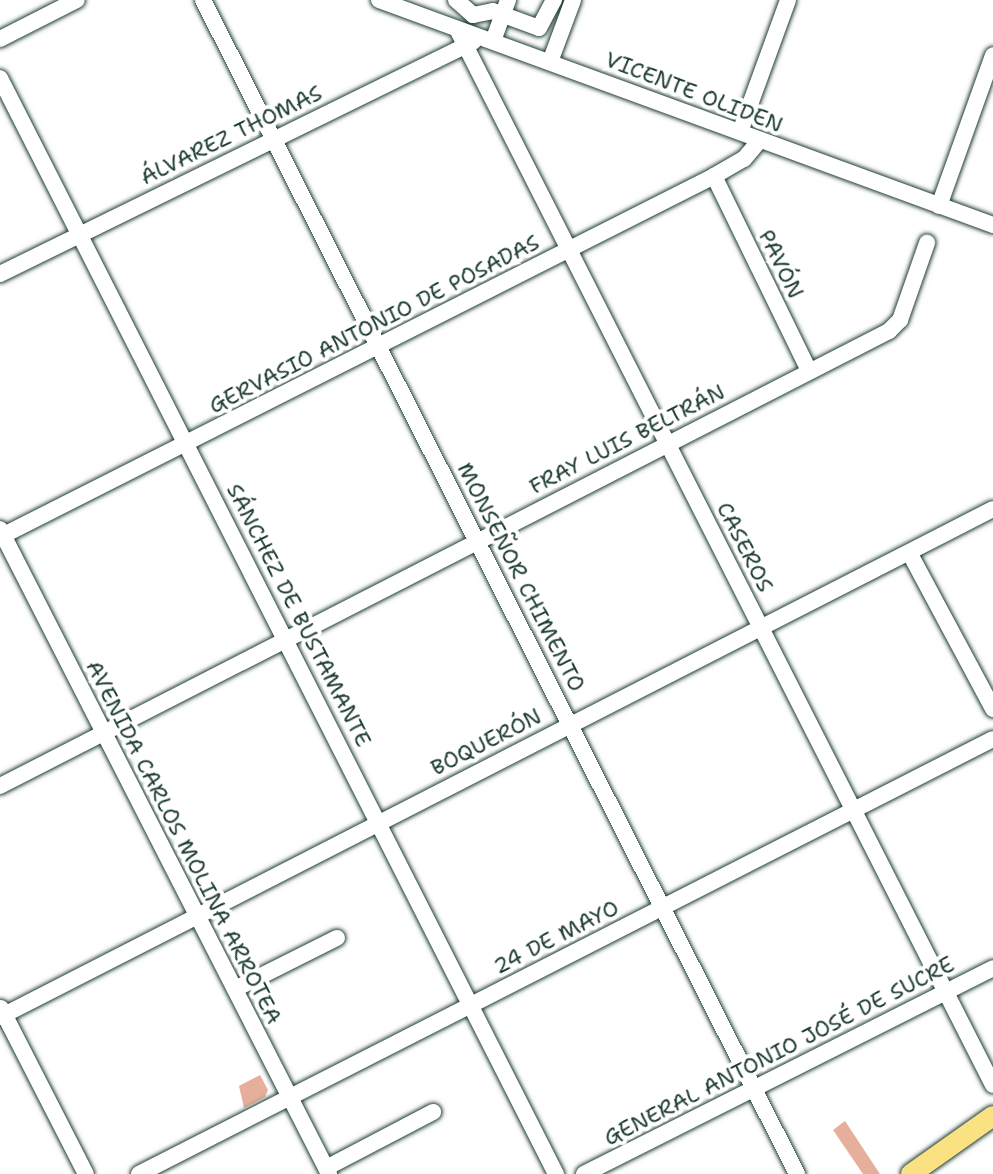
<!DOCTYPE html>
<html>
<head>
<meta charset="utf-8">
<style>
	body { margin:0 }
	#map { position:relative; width:993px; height:1174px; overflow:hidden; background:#fff; font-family:"Shantell Sans",sans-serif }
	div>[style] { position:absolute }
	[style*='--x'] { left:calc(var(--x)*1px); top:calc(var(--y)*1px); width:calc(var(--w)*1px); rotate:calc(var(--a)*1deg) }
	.building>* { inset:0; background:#e6af9c }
	.roads { filter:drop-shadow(0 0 2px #1f3d34) drop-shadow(0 0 2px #1f3d34) }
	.minor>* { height:16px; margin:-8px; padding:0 8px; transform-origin:8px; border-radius:8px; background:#fff }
	.major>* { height:20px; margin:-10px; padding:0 10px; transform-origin:10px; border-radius:10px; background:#fae181 }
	span { translate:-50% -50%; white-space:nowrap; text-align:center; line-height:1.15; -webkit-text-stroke:8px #fff; paint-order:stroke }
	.street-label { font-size:22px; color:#1f3d34 }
</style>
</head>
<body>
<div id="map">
	<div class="building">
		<i style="clip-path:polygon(260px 1075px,268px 1090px,265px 1097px,244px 1108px,239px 1086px)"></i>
		<i style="clip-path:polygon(845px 1121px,880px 1174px,863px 1174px,833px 1130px)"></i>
	</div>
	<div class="roads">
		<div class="minor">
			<i style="--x:203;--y:0;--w:1316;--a:63.16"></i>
			<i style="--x:379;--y:0;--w:654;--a:20.13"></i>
			<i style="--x:456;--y:0;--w:23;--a:41"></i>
			<i style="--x:473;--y:15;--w:20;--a:-11"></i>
			<i style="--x:493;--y:11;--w:49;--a:20.3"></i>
			<i style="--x:539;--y:28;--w:32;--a:-62"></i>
			<i style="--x:457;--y:29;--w:1184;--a:63.09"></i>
			<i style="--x:0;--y:39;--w:86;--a:-26.9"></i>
			<i style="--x:493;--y:41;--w:44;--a:-69.9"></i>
			<i style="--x:550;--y:62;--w:66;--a:-69.6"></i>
			<i style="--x:0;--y:78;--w:1229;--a:63.1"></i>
			<i style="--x:740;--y:132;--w:140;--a:-70"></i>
			<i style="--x:714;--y:176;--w:217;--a:64"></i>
			<i style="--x:939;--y:206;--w:160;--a:-70.3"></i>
			<i style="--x:0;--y:274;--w:527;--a:-26.13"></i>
			<i style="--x:0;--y:529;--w:724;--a:62.97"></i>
			<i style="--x:0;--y:537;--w:800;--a:-26.82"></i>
			<i style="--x:714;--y:176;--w:34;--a:-30"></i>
			<i style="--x:744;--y:159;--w:25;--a:-50"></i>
			<i style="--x:910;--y:554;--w:176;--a:61.8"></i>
			<i style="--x:0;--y:786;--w:999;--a:-27.1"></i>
			<i style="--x:889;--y:331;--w:16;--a:-45"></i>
			<i style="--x:900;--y:320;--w:82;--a:-70.7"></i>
			<i style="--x:235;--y:989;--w:114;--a:-26.6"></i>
			<i style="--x:1;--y:1008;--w:186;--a:62.9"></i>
			<i style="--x:0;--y:1017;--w:1115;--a:-27.09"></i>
			<i style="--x:326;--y:1168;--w:121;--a:-27.6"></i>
			<i style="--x:139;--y:1174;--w:958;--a:-26.99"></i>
			<i style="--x:584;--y:1174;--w:458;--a:-26.7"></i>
		</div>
		<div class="major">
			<i style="--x:911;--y:1174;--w:100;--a:-35.3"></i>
		</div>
	</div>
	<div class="street-label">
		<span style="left:694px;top:92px;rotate:21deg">VICENTE OLIDEN</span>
		<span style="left:231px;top:135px;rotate:-26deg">ÁLVAREZ THOMAS</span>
		<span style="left:781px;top:264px;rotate:64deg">PAVÓN</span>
		<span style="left:374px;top:324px;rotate:-27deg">GERVASIO ANTONIO DE POSADAS</span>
		<span style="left:627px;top:439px;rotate:-27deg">FRAY LUIS BELTRÁN</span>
		<span style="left:745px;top:547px;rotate:63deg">CASEROS</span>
		<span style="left:521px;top:577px;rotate:63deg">MONSEÑOR CHIMENTO</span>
		<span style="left:299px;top:615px;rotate:63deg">SÁNCHEZ DE BUSTAMANTE</span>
		<span style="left:486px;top:742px;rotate:-27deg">BOQUERÓN</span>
		<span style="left:184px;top:842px;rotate:63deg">AVENIDA CARLOS MOLINA ARROTEA</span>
		<span style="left:556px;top:937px;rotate:-27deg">24 DE MAYO</span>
		<span style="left:779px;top:1051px;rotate:-27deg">GENERAL ANTONIO JOSÉ DE SUCRE</span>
	</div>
</div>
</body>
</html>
